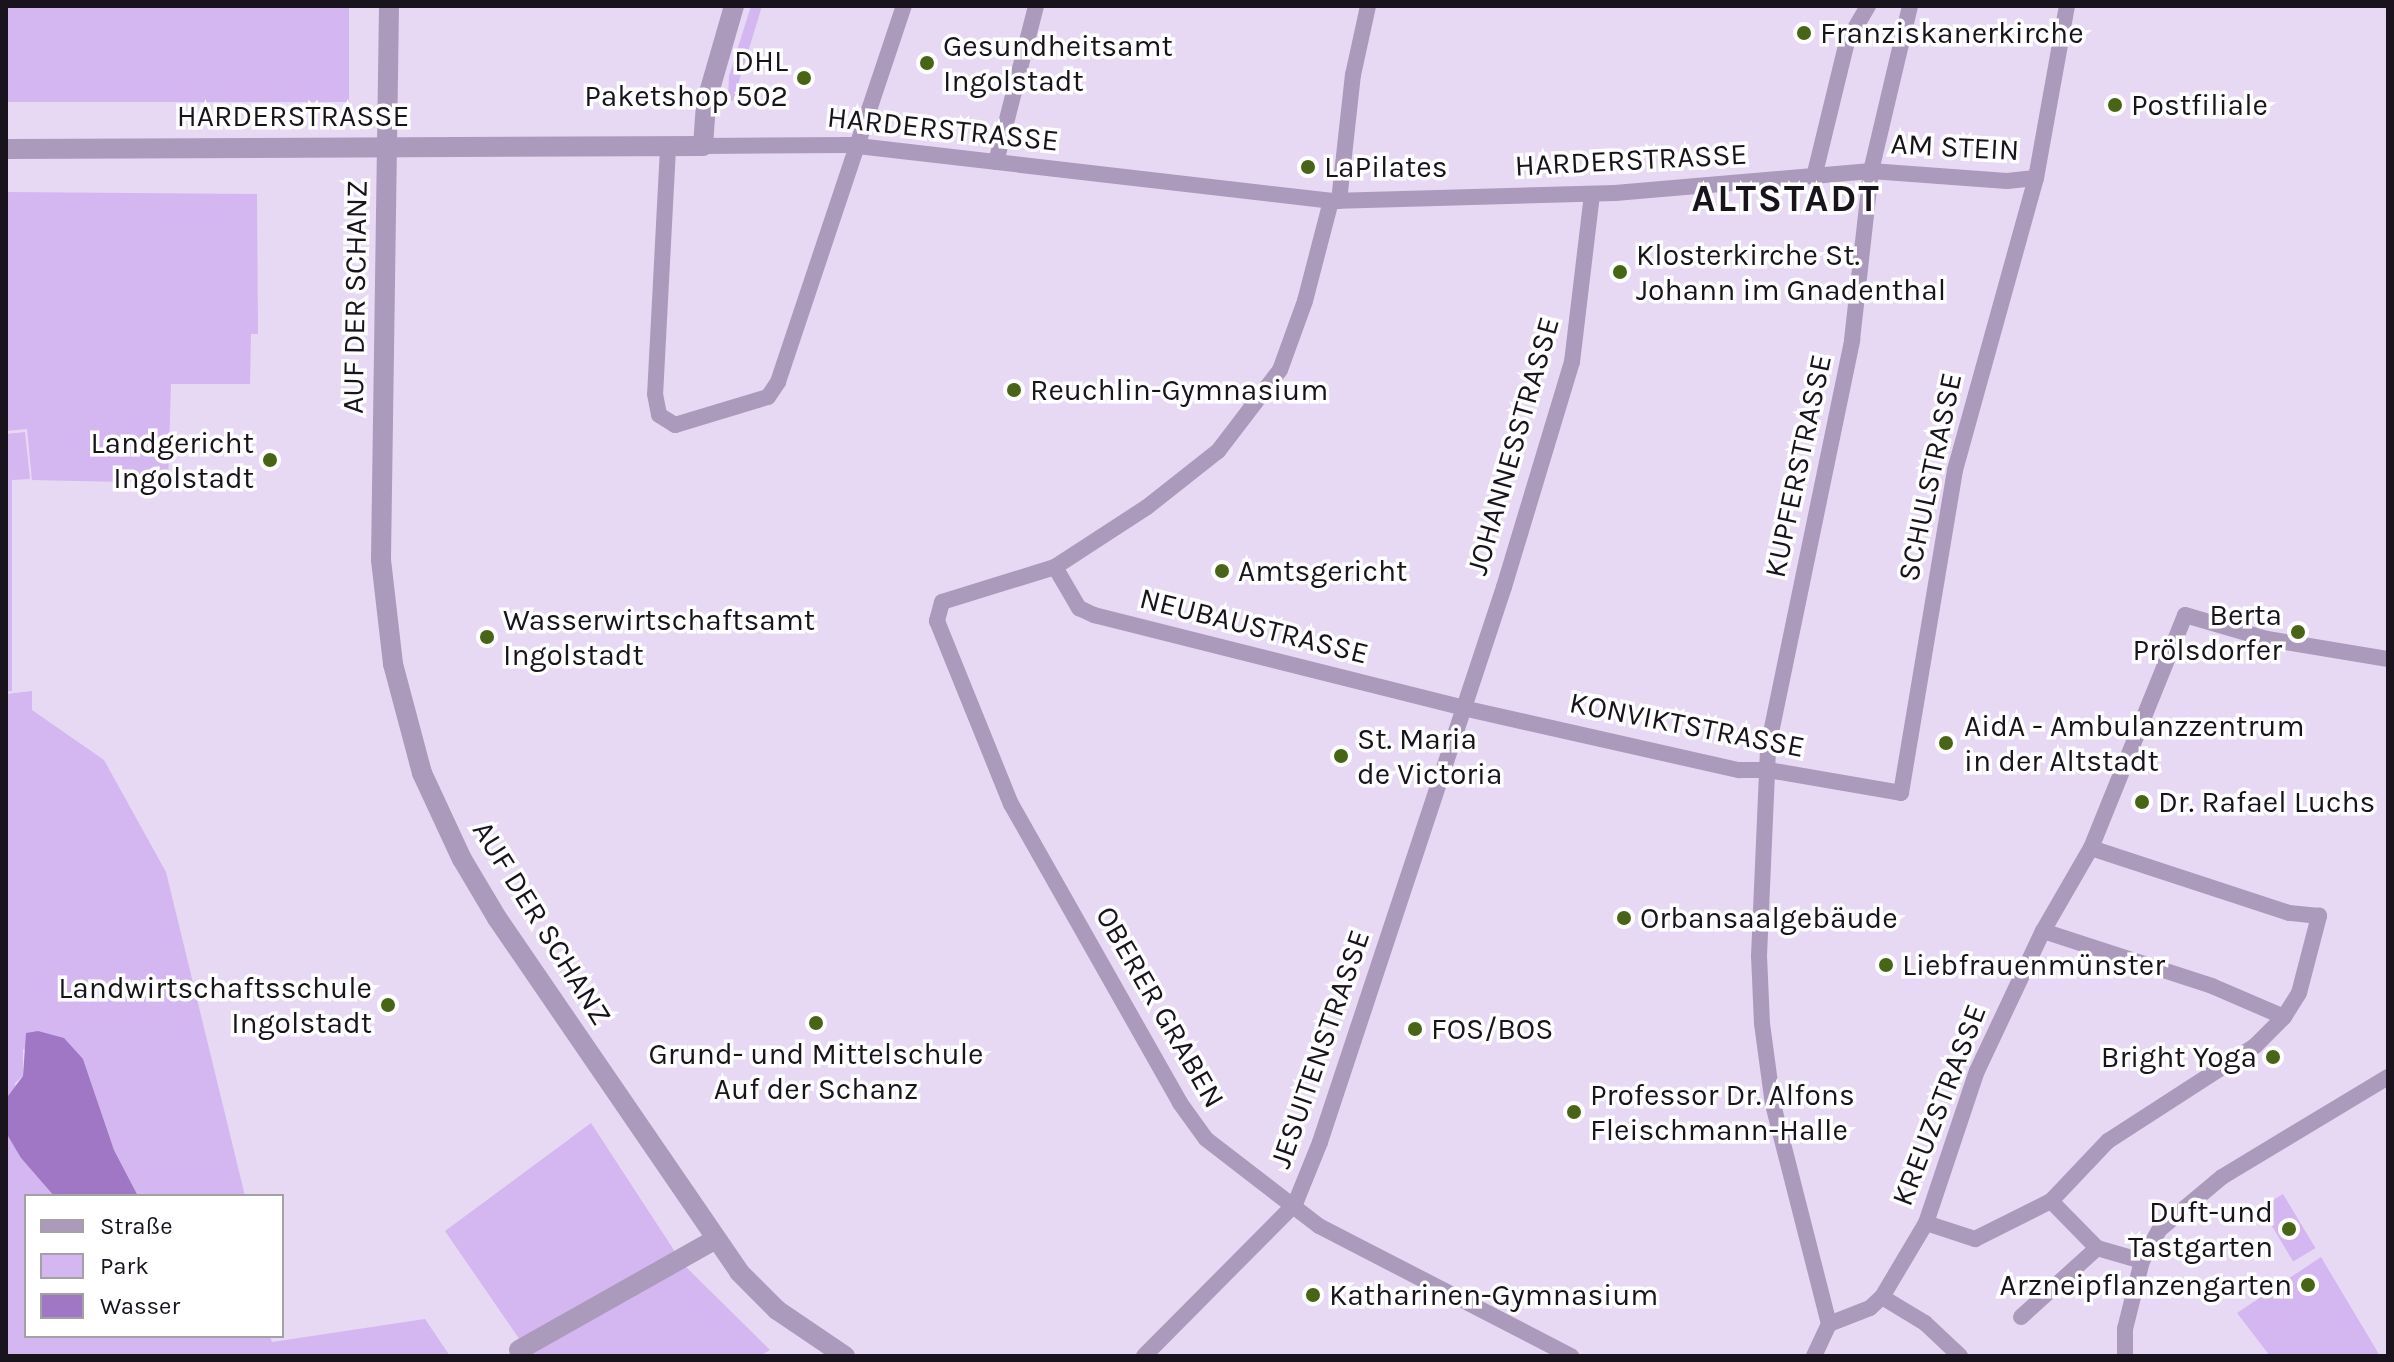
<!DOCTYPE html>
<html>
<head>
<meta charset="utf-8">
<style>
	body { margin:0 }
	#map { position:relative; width:2394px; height:1362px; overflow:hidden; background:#e7d9f4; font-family:Karla,sans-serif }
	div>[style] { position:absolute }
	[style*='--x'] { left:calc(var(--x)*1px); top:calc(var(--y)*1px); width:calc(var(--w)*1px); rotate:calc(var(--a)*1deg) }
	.green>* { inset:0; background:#d4b6f1; transform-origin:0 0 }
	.water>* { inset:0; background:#a077c4 }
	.minor>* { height:16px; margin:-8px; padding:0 8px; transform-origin:8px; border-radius:8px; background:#ac9abd }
	.tertiary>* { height:20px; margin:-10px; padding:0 10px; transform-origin:10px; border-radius:10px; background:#ac9abd }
	.dots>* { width:22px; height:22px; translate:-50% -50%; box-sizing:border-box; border:4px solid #fff; border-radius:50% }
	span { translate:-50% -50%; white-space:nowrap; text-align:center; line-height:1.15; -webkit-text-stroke:7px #fff; paint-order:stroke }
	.poi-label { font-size:30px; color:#18131c }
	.left { translate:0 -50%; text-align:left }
	.right { translate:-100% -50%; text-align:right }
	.street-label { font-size:30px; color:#18131c }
	.district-label { font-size:38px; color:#18131c; font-weight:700; letter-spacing:2px }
	.frame { position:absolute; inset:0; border:8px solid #18131c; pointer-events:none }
	.legend { position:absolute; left:24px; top:1194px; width:260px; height:144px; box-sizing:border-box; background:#fff; border:2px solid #a3a1a4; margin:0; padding:10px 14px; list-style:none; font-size:24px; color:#18131c }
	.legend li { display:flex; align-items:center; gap:16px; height:40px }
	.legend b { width:40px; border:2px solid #a3a1a4 }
</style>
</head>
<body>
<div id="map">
	<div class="green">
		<i style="left:6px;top:6px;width:343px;height:96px"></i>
		<i style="clip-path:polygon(751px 6px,762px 6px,733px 101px,728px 101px,729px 76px)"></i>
		<i style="clip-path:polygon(6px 192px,257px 194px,258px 334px,251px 334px,250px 384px,171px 384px,168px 483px,32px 480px,27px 429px,6px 431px)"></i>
		<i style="clip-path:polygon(25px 432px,30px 479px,12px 480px,12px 691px,6px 692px,6px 434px)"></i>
		<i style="clip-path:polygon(32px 691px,32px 710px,104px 760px,166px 872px,245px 1196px,138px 1196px,114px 1150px,83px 1059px,23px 1049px,23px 1076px,15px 1083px,21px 1158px,54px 1196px,26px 1196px,26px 1336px,270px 1336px,272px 1342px,425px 1319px,450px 1356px,6px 1356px,6px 694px)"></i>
		<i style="clip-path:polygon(591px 1123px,683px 1264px,770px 1350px,760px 1356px,531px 1356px,445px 1231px)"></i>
		<i style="left:2283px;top:1194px;width:63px;height:26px;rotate:59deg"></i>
		<i style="clip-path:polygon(2321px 1257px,2380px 1356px,2270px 1356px,2237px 1313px)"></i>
	</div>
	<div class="water">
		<i style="clip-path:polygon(38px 1031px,64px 1038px,83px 1059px,114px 1150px,138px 1196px,54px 1196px,21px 1158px,8px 1136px,8px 1096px,23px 1076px,26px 1033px)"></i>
	</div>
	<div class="minor">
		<i style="--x:703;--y:146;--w:146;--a:-0.4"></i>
		<i style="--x:849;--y:145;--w:485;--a:6.6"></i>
		<i style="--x:1331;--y:201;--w:284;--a:-1.6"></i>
		<i style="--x:1615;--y:193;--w:257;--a:-4.9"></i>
		<i style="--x:1871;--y:171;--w:136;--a:4.2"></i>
		<i style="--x:2007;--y:181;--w:29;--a:-6"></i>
		<i style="--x:668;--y:148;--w:246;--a:93"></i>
		<i style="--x:655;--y:394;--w:21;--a:79"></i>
		<i style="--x:659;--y:415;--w:19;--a:32"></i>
		<i style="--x:675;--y:425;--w:97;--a:-16.8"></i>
		<i style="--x:768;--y:397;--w:18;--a:-56"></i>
		<i style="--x:778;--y:382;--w:397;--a:-71.5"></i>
		<i style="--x:996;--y:162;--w:161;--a:-75.6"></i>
		<i style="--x:1814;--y:177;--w:139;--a:-76.3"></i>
		<i style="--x:1847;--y:42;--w:42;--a:-59.7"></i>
		<i style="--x:1331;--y:201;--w:103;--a:104.6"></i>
		<i style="--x:1305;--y:301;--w:73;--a:109.9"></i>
		<i style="--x:1280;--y:370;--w:102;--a:127.4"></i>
		<i style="--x:1218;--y:451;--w:90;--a:141.7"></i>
		<i style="--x:1147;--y:507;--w:110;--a:146.9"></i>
		<i style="--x:1055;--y:567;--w:118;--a:162.8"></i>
		<i style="--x:942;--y:602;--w:20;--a:105"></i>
		<i style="--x:937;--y:621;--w:197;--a:68"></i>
		<i style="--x:1011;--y:804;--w:343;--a:60.5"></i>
		<i style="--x:1180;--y:1103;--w:44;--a:54.2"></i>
		<i style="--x:1206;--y:1139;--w:143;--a:37.6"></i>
		<i style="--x:1319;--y:1226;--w:284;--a:27.3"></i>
		<i style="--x:1339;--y:201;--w:127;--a:-83.7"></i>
		<i style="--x:1353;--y:75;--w:71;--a:-77.7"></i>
		<i style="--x:1055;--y:567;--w:48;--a:59.7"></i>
		<i style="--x:1079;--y:608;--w:17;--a:25"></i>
		<i style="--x:1094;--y:615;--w:381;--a:14.1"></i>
		<i style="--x:1463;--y:708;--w:283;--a:12.7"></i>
		<i style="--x:1739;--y:770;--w:29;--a:0"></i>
		<i style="--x:1768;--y:770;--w:135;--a:9.8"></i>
		<i style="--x:1901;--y:793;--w:327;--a:-80.5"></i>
		<i style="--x:1955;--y:470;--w:303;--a:-74.5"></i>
		<i style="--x:2036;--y:178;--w:175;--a:-79.8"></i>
		<i style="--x:2043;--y:931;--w:178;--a:18"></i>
		<i style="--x:2212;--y:986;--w:78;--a:23.3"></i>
		<i style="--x:2051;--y:1201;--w:66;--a:45.6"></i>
		<i style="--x:2097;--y:1248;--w:47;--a:16.1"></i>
		<i style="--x:1926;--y:1223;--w:52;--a:18.1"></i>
		<i style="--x:1975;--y:1239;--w:85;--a:-26.6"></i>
		<i style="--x:2051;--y:1201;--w:83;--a:-46.5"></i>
		<i style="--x:2108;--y:1141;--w:175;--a:-32.9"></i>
		<i style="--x:2255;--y:1046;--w:41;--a:-45"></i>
		<i style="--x:2284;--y:1017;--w:28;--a:-58"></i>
		<i style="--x:2299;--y:993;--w:80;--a:-75.4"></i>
		<i style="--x:2319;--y:916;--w:30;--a:-174"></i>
		<i style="--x:2289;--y:913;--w:208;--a:-161.8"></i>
		<i style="--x:1882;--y:1297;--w:50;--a:31.2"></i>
		<i style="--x:1925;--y:1323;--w:48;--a:43.3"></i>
		<i style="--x:2021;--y:1317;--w:103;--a:-42.2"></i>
		<i style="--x:1829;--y:1324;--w:226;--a:-104.3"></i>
		<i style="--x:1773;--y:1105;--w:82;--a:-97.7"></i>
		<i style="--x:1762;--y:1024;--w:68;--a:-92.5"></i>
		<i style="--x:1759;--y:956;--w:209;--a:-87.5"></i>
		<i style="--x:1768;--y:747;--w:416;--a:-78.3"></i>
		<i style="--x:1852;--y:340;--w:170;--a:-83.6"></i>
		<i style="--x:1871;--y:171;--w:170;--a:-76.7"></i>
		<i style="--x:1144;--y:1356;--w:214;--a:-45.2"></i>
		<i style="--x:1295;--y:1204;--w:67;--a:-68"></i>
		<i style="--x:1320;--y:1142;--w:585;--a:-71.66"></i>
		<i style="--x:1504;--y:587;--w:235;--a:-73.2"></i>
		<i style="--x:1572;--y:362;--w:169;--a:-83.2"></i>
		<i style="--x:1814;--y:1356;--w:35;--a:-65"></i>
		<i style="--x:1829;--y:1324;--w:44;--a:-21.3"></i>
		<i style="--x:1870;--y:1308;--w:16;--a:-43"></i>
		<i style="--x:1882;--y:1297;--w:86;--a:-59.3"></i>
		<i style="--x:1926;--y:1223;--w:160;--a:-71.5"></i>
		<i style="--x:1977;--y:1071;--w:155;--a:-64.8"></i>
		<i style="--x:2043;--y:931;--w:96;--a:-60"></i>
		<i style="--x:2091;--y:848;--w:251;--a:-68"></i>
		<i style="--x:2185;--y:615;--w:85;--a:16.3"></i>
		<i style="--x:2267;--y:639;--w:123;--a:9.4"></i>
		<i style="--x:2125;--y:1356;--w:27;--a:-90"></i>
		<i style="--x:2125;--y:1329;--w:70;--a:-76"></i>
		<i style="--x:2142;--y:1261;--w:37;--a:-61"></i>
		<i style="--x:2160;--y:1229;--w:81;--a:-40"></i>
		<i style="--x:2222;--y:1177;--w:194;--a:-31.1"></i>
	</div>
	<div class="tertiary">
		<i style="--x:389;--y:6;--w:554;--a:90.83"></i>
		<i style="--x:381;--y:560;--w:105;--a:83.4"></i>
		<i style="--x:393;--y:664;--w:113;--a:75.1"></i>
		<i style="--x:422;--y:773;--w:95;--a:65.1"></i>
		<i style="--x:462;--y:859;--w:69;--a:59.3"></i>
		<i style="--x:497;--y:918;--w:429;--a:55.6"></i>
		<i style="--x:739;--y:1272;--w:54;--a:45"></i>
		<i style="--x:777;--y:1310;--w:82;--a:34.1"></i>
		<i style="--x:6;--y:149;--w:697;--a:-0.25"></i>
		<i style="--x:703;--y:146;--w:43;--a:-86"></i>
		<i style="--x:706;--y:103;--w:101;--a:-73.9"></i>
		<i style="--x:519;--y:1350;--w:226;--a:-29.4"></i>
	</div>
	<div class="dots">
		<i style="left:1804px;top:33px;background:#476417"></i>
		<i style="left:927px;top:63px;background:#476417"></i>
		<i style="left:804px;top:78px;background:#476417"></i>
		<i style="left:2115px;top:105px;background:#476417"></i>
		<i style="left:1308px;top:167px;background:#476417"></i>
		<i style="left:1620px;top:272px;background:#476417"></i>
		<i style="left:1014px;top:390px;background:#476417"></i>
		<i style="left:270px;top:460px;background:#476417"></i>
		<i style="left:1222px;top:571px;background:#476417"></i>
		<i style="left:2298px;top:632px;background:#476417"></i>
		<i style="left:487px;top:637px;background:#476417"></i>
		<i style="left:1946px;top:743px;background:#476417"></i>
		<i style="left:1341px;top:756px;background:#476417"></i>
		<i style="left:2142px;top:802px;background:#476417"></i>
		<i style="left:1624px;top:918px;background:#476417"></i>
		<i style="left:1886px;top:965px;background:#476417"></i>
		<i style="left:388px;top:1005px;background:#476417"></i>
		<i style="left:816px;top:1023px;background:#476417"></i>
		<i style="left:1415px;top:1029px;background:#476417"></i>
		<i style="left:2273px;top:1057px;background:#476417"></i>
		<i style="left:1574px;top:1112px;background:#476417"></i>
		<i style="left:2289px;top:1229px;background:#476417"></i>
		<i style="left:2308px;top:1285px;background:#476417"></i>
		<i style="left:1313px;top:1295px;background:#476417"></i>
	</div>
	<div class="poi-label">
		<span class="left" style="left:1820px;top:33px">Franziskanerkirche</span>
		<span class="left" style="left:943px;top:63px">Gesundheitsamt<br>Ingolstadt</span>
		<span class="right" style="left:788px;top:78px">DHL<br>Paketshop 502</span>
		<span class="left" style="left:2131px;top:105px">Postfiliale</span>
		<span class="left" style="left:1324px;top:167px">LaPilates</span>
		<span class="left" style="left:1636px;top:272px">Klosterkirche St.<br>Johann im Gnadenthal</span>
		<span class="left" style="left:1030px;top:390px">Reuchlin-Gymnasium</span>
		<span class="right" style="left:254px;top:460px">Landgericht<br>Ingolstadt</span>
		<span class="left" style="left:1238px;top:571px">Amtsgericht</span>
		<span class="right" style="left:2282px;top:632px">Berta<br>Prölsdorfer</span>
		<span class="left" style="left:503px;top:637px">Wasserwirtschaftsamt<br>Ingolstadt</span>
		<span class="left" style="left:1964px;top:743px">AidA - Ambulanzzentrum<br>in der Altstadt</span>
		<span class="left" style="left:1357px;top:756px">St. Maria<br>de Victoria</span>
		<span class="left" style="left:2158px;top:802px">Dr. Rafael Luchs</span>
		<span class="left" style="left:1640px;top:918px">Orbansaalgebäude</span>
		<span class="left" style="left:1902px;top:965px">Liebfrauenmünster</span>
		<span class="right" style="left:372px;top:1005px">Landwirtschaftsschule<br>Ingolstadt</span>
		<span class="left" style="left:1431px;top:1029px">FOS/BOS</span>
		<span style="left:816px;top:1071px">Grund- und Mittelschule<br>Auf der Schanz</span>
		<span class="right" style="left:2257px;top:1057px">Bright Yoga</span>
		<span class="left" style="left:1590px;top:1112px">Professor Dr. Alfons<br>Fleischmann-Halle</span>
		<span class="right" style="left:2273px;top:1229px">Duft-und<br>Tastgarten</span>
		<span class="right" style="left:2292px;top:1285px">Arzneipflanzengarten</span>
		<span class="left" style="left:1329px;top:1295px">Katharinen-Gymnasium</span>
	</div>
	<div class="street-label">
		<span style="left:293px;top:116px">HARDERSTRASSE</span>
		<span style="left:943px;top:129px;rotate:6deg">HARDERSTRASSE</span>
		<span style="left:1955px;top:147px;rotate:3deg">AM STEIN</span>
		<span style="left:1631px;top:160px;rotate:-3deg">HARDERSTRASSE</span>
		<span style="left:355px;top:297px;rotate:-89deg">AUF DER SCHANZ</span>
		<span style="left:1513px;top:446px;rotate:-74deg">JOHANNESSTRASSE</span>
		<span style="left:1798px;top:466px;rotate:-78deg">KUPFERSTRASSE</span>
		<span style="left:1930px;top:477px;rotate:-78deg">SCHULSTRASSE</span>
		<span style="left:1254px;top:626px;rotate:14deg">NEUBAUSTRASSE</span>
		<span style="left:1687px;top:725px;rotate:11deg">KONVIKTSTRASSE</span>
		<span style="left:542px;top:923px;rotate:58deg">AUF DER SCHANZ</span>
		<span style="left:1160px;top:1007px;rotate:60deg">OBERER GRABEN</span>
		<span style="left:1320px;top:1049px;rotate:-71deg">JESUITENSTRASSE</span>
		<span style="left:1939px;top:1105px;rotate:-69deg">KREUZSTRASSE</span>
	</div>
	<div class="district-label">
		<span style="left:1786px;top:199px">ALTSTADT</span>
	</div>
	<div class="frame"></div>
	<ul class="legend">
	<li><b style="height:10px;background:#ac9abd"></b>Straße</li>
	<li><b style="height:22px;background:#d4b6f1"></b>Park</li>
	<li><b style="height:22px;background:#a077c4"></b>Wasser</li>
	</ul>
</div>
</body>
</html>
